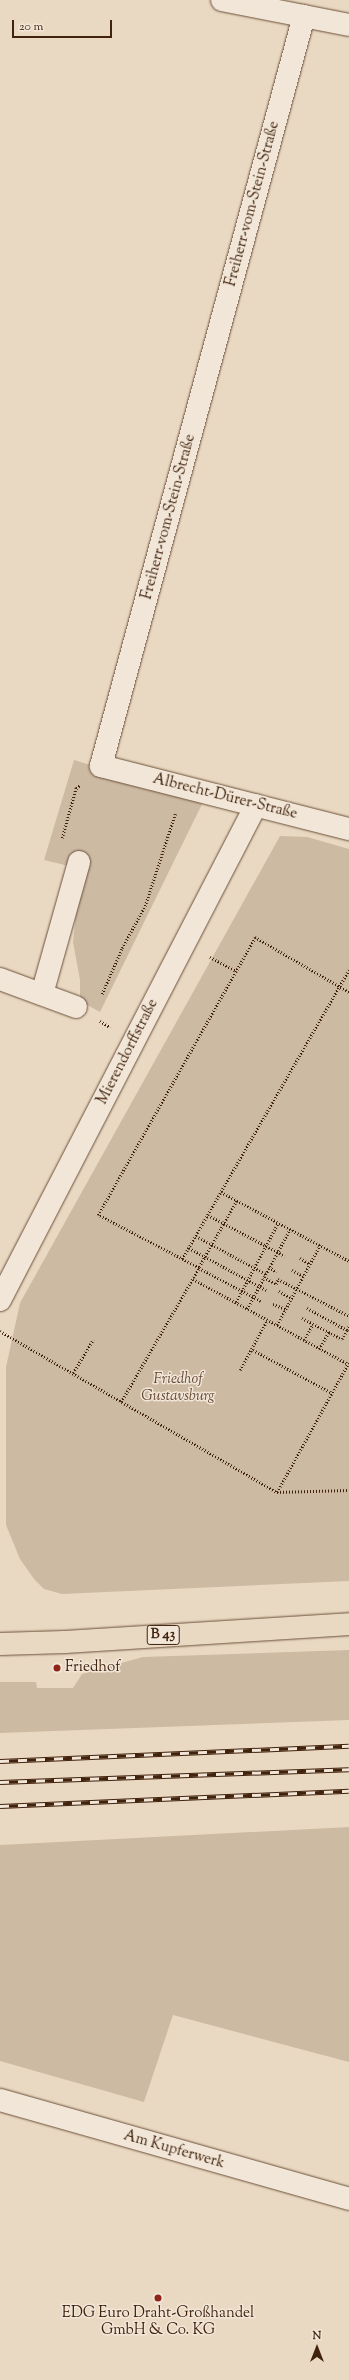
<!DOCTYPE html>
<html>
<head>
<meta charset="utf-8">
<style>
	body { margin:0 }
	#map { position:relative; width:349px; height:2380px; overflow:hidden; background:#ead9c2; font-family:"Sorts Mill Goudy",serif }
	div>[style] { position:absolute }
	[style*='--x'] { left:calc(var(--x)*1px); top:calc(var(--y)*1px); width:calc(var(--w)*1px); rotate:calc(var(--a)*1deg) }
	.green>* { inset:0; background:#cdbaa3 }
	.path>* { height:2.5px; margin-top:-1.25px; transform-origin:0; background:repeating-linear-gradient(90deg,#41220d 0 1px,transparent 0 3px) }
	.roads { filter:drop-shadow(0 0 1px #6b503a) drop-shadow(0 0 1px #6b503a) }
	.minor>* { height:22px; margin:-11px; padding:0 11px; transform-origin:11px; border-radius:11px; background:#f1e6d7 }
	.major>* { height:22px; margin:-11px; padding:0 11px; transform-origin:11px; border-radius:11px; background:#ead9c2 }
	.rail>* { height:4.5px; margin-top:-2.25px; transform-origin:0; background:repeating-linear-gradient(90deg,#f1e6d7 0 9px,#41220d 0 18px); box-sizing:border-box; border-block:1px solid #41220d }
	.dots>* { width:11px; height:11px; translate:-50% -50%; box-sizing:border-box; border:2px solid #f1e6d7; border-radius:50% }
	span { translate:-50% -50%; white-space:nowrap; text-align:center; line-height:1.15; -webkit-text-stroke:3px #f1e6d7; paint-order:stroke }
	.shield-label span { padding:1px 3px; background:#f1e6d7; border:1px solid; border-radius:3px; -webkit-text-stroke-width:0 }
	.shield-label { font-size:14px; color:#41220d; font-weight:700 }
	.street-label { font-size:15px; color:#41220d }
	.park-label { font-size:15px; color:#644832; font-style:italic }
	.poi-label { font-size:15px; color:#41220d }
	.left { translate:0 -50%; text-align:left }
	.north { position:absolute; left:297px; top:2328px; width:40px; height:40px; -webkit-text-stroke:3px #f1e6d7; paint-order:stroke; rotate:0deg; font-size:11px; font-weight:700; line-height:16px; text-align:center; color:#41220d }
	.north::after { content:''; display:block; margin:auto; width:14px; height:18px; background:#41220d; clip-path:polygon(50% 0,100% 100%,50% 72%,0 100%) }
	.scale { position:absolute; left:12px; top:20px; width:100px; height:18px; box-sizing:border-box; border:2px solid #41220d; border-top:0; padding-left:5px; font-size:12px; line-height:14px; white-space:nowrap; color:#41220d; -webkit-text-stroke:3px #f1e6d7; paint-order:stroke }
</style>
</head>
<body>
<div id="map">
	<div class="green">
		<i style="clip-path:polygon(74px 760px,204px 800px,100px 1012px,80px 1001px,80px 980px,73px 942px,77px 904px,86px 870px,44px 860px)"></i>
		<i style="clip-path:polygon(280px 836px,307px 837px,349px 849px,349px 1581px,62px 1594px,44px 1589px,34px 1579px,20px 1559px,6px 1525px,6px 1367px,20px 1303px)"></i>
		<i style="clip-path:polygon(349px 1650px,349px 1720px,0 1733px,0 1682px,36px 1682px,37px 1688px,73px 1688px,82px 1674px,143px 1657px)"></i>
		<i style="clip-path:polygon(349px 1827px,349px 2062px,173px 2015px,144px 2102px,0 2061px,0 1845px)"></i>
	</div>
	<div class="path">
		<i style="--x:62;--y:838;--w:52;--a:-74.4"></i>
		<i style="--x:76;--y:788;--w:5;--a:-37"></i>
		<i style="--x:210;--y:957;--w:30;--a:28"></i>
		<i style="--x:102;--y:994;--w:50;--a:-66.5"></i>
		<i style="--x:122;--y:948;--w:48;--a:-61.3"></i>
		<i style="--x:145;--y:906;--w:97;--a:-71.9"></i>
		<i style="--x:100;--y:1021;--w:12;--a:31"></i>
		<i style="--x:221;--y:1192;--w:145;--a:28.3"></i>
		<i style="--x:237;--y:1201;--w:77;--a:119.6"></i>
		<i style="--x:199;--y:1268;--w:70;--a:28"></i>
		<i style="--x:208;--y:1215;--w:87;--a:28"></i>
		<i style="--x:196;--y:1236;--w:80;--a:28.5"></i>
		<i style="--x:189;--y:1248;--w:88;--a:28.6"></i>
		<i style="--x:300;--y:1258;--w:12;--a:31"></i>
		<i style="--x:182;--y:1259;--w:334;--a:-60"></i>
		<i style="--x:269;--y:1267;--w:9;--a:32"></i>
		<i style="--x:292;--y:1270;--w:13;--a:29"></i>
		<i style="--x:264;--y:1277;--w:14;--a:30"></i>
		<i style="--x:276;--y:1284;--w:5;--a:-68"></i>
		<i style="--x:278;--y:1279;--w:80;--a:27.5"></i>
		<i style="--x:193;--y:1279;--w:177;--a:28.7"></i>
		<i style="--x:279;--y:1291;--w:14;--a:30"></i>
		<i style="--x:236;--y:1302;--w:89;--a:-62"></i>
		<i style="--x:273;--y:1304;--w:14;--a:21"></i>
		<i style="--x:307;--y:1308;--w:46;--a:28.8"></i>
		<i style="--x:347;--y:1330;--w:4;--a:-63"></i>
		<i style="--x:247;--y:1309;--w:91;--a:-61.7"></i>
		<i style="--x:302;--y:1318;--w:45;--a:27.7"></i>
		<i style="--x:342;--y:1339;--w:10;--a:-61"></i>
		<i style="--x:277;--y:1325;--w:91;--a:-61.7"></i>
		<i style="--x:0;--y:1331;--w:320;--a:30.2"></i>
		<i style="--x:277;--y:1492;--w:149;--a:-61"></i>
		<i style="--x:304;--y:1340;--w:18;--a:-61"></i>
		<i style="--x:319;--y:1349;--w:20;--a:-60"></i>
		<i style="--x:253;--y:1350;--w:90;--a:28.6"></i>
		<i style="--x:240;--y:1370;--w:57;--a:-61.6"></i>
		<i style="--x:73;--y:1373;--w:39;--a:-59"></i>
		<i style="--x:121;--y:1402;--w:155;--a:-59.8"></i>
		<i style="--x:199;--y:1268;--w:114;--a:-152.3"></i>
		<i style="--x:98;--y:1215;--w:319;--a:-60.5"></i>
		<i style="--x:255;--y:937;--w:109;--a:30.3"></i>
		<i style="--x:277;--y:1492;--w:72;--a:-1.6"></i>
	</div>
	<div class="roads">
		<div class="minor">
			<i style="--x:222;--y:0;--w:129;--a:11.1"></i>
			<i style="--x:304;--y:16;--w:777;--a:105.15"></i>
			<i style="--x:101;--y:766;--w:256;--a:14.3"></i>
			<i style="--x:0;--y:979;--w:81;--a:20.2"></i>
			<i style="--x:42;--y:994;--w:137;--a:-74.3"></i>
			<i style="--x:0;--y:1300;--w:557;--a:-62.65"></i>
			<i style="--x:0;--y:2100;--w:363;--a:15.8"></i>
		</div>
		<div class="major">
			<i style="--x:0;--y:1644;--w:65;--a:-1.8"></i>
			<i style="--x:65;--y:1642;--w:285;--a:-3.6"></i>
		</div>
	</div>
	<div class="rail">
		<i style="--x:0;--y:1761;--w:349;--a:-2.5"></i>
		<i style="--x:0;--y:1782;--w:349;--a:-2.1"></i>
		<i style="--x:0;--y:1806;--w:349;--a:-2.5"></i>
	</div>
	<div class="dots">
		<i style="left:57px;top:1668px;background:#8f2418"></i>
		<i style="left:158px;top:2298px;background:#8f2418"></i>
	</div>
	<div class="shield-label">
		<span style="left:163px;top:1635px">B 43</span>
	</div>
	<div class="street-label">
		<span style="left:253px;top:204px;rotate:-75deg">Freiherr-vom-Stein-Straße</span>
		<span style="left:169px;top:517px;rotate:-75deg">Freiherr-vom-Stein-Straße</span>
		<span style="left:225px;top:797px;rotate:14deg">Albrecht-Dürer-Straße</span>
		<span style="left:128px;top:1052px;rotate:-63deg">Mierendorffstraße</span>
		<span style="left:174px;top:2150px;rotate:16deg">Am Kupferwerk</span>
	</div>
	<div class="park-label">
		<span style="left:178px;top:1388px">Friedhof<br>Gustavsburg</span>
	</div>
	<div class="poi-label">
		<span class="left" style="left:65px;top:1668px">Friedhof</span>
		<span style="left:158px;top:2322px">EDG Euro Draht-Großhandel<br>GmbH &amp; Co. KG</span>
	</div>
	<div class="north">N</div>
	<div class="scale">20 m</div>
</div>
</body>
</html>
